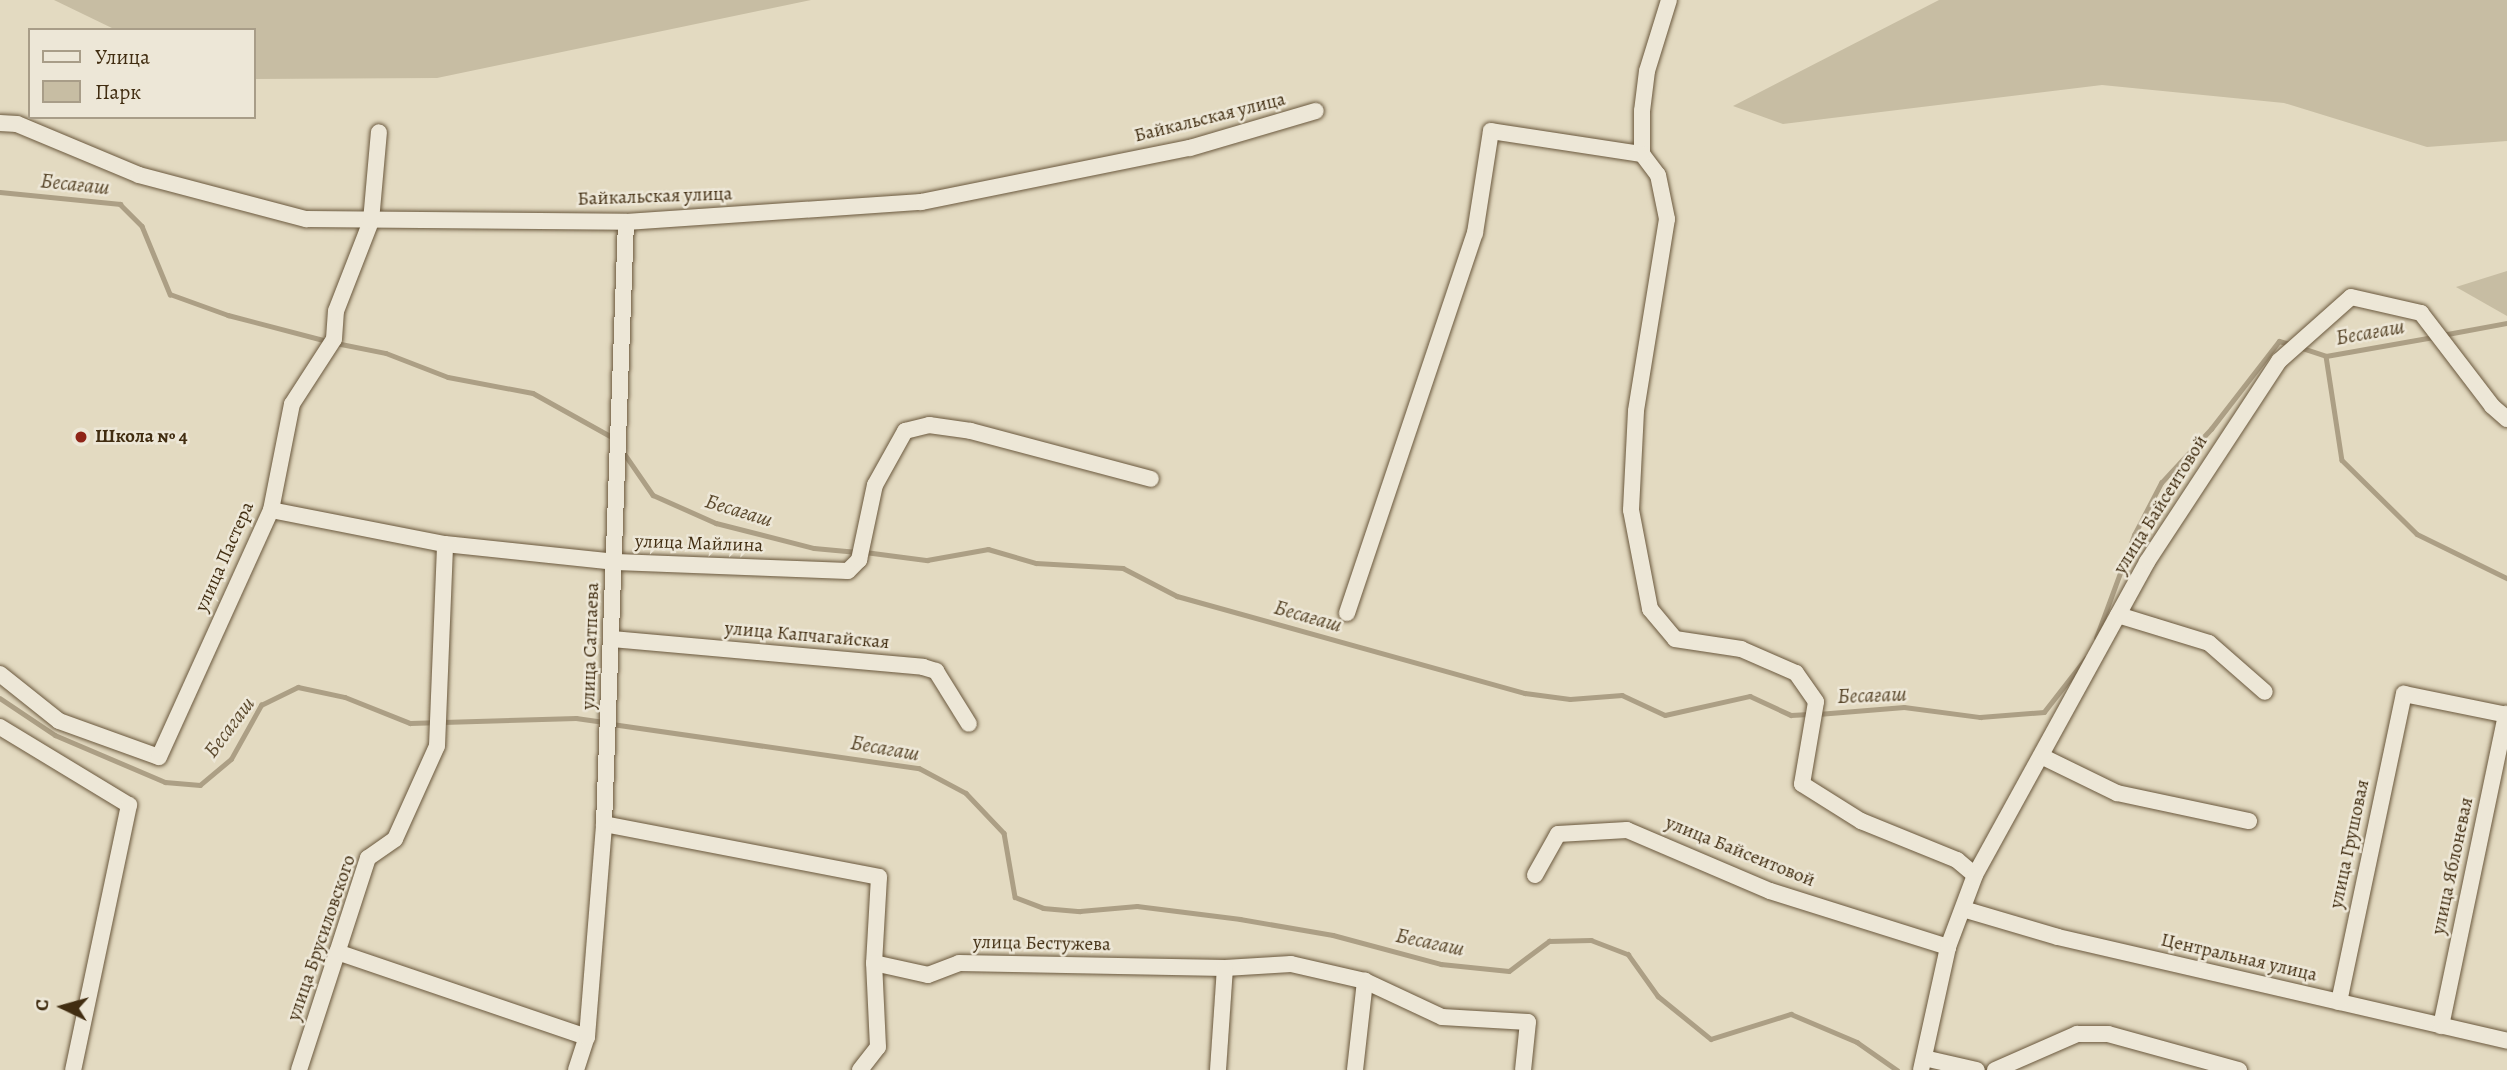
<!DOCTYPE html>
<html>
<head>
<meta charset="utf-8">
<style>
	body { margin:0 }
	#map { position:relative; width:2507px; height:1070px; overflow:hidden; background:#e3dac1; font-family:Alegreya,serif }
	div>[style] { position:absolute }
	[style*='--x'] { left:calc(var(--x)*1px); top:calc(var(--y)*1px); width:calc(var(--w)*1px); rotate:calc(var(--a)*1deg) }
	.green>* { inset:0; background:#c7bda3 }
	.stream>* { height:4.5px; margin:-2.25px; padding:0 2.25px; transform-origin:2.25px; border-radius:2.25px; background:#ac9f85 }
	.roads { filter:drop-shadow(0 0 2px #6a583d) drop-shadow(0 0 2px #6a583d) }
	.minor>* { height:16px; margin:-8px; padding:0 8px; transform-origin:8px; border-radius:8px; background:#ede7d7 }
	.dots>* { width:19px; height:19px; translate:-50% -50%; box-sizing:border-box; border:4px solid #ede7d7; border-radius:50% }
	span { translate:-50% -50%; white-space:nowrap; text-align:center; line-height:1.15; -webkit-text-stroke:5px #ede7d7; paint-order:stroke }
	.street-label { font-size:19px; color:#412d11 }
	.poi-label { font-size:19px; color:#412d11; font-weight:700 }
	.left { translate:0 -50%; text-align:left }
	.water-label { font-size:21px; color:#5c4a2e; font-style:italic }
	.legend { position:absolute; left:28px; top:28px; width:228px; height:91px; box-sizing:border-box; background:#ede7d7; border:2px solid #a89d88; margin:0; padding:9px 12px; list-style:none; font-size:21px; color:#412d11 }
	.legend li { display:flex; align-items:center; gap:14px; height:35px }
	.legend b { width:35px; border:2px solid #a89d88 }
	.north { position:absolute; left:28px; top:972px; width:70px; height:70px; -webkit-text-stroke:5px #ede7d7; paint-order:stroke; rotate:275deg; font-size:19px; font-weight:700; line-height:28px; text-align:center; color:#412d11 }
	.north::after { content:''; display:block; margin:auto; width:24px; height:32px; background:#412d11; clip-path:polygon(50% 0,100% 100%,50% 72%,0 100%) }
</style>
</head>
<body>
<div id="map">
	<div class="green">
		<i style="clip-path:polygon(54px 0,811px 0,437px 78px,254px 79px,254px 30px,116px 30px)"></i>
		<i style="clip-path:polygon(1939px 0,2507px 0,2507px 141px,2427px 147px,2284px 103px,2102px 85px,1783px 124px,1733px 106px)"></i>
		<i style="clip-path:polygon(2507px 271px,2507px 316px,2456px 287px)"></i>
	</div>
	<div class="stream">
		<i style="--x:0;--y:192;--w:121;--a:5.7"></i>
		<i style="--x:120;--y:204;--w:31;--a:45"></i>
		<i style="--x:142;--y:226;--w:74;--a:67.6"></i>
		<i style="--x:170;--y:294;--w:62;--a:19.9"></i>
		<i style="--x:228;--y:315;--w:102;--a:14.7"></i>
		<i style="--x:2442;--y:335;--w:66;--a:-10.5"></i>
		<i style="--x:336;--y:343;--w:51;--a:11.3"></i>
		<i style="--x:386;--y:353;--w:66;--a:21.2"></i>
		<i style="--x:448;--y:377;--w:86;--a:10.7"></i>
		<i style="--x:533;--y:393;--w:90;--a:29.1"></i>
		<i style="--x:2302;--y:348;--w:25;--a:18"></i>
		<i style="--x:2326;--y:356;--w:110;--a:-10"></i>
		<i style="--x:2326;--y:356;--w:105;--a:81.3"></i>
		<i style="--x:2342;--y:460;--w:105;--a:44.6"></i>
		<i style="--x:2417;--y:534;--w:100;--a:26.1"></i>
		<i style="--x:624;--y:453;--w:51;--a:55.4"></i>
		<i style="--x:653;--y:495;--w:69;--a:24"></i>
		<i style="--x:716;--y:523;--w:101;--a:14.3"></i>
		<i style="--x:814;--y:548;--w:43;--a:5.3"></i>
		<i style="--x:865;--y:552;--w:63;--a:7.4"></i>
		<i style="--x:927;--y:560;--w:62;--a:-10.2"></i>
		<i style="--x:988;--y:549;--w:50;--a:16.3"></i>
		<i style="--x:1036;--y:563;--w:87;--a:3.3"></i>
		<i style="--x:1123;--y:568;--w:61;--a:27.4"></i>
		<i style="--x:1177;--y:596;--w:361;--a:15.6"></i>
		<i style="--x:1525;--y:693;--w:45;--a:7.6"></i>
		<i style="--x:1570;--y:699;--w:52;--a:-4.4"></i>
		<i style="--x:1622;--y:695;--w:47;--a:24.9"></i>
		<i style="--x:1665;--y:715;--w:87;--a:-12.6"></i>
		<i style="--x:1750;--y:696;--w:45;--a:24.9"></i>
		<i style="--x:1791;--y:715;--w:18;--a:-3"></i>
		<i style="--x:2096;--y:638;--w:110;--a:-69.7"></i>
		<i style="--x:2134;--y:535;--w:59;--a:-62.6"></i>
		<i style="--x:2161;--y:483;--w:74;--a:-47.2"></i>
		<i style="--x:2211;--y:429;--w:111;--a:-52.3"></i>
		<i style="--x:2279;--y:341;--w:11;--a:15"></i>
		<i style="--x:0;--y:698;--w:66;--a:33.9"></i>
		<i style="--x:55;--y:735;--w:120;--a:23.1"></i>
		<i style="--x:165;--y:782;--w:35;--a:5"></i>
		<i style="--x:200;--y:785;--w:40;--a:-40"></i>
		<i style="--x:231;--y:759;--w:62;--a:-60.9"></i>
		<i style="--x:261;--y:705;--w:41;--a:-25.9"></i>
		<i style="--x:298;--y:687;--w:48;--a:12"></i>
		<i style="--x:345;--y:697;--w:70;--a:21.8"></i>
		<i style="--x:410;--y:723;--w:166;--a:-1.7"></i>
		<i style="--x:576;--y:718;--w:28;--a:8"></i>
		<i style="--x:1818;--y:714;--w:86;--a:-4.7"></i>
		<i style="--x:1904;--y:707;--w:77;--a:7.5"></i>
		<i style="--x:1980;--y:717;--w:64;--a:-4.5"></i>
		<i style="--x:2044;--y:712;--w:68;--a:-52.1"></i>
		<i style="--x:612;--y:724;--w:310;--a:8.2"></i>
		<i style="--x:919;--y:768;--w:53;--a:28"></i>
		<i style="--x:966;--y:793;--w:55;--a:46.5"></i>
		<i style="--x:1004;--y:833;--w:65;--a:80.2"></i>
		<i style="--x:1015;--y:897;--w:30;--a:21"></i>
		<i style="--x:1043;--y:908;--w:37;--a:5"></i>
		<i style="--x:1080;--y:911;--w:57;--a:-5"></i>
		<i style="--x:1137;--y:906;--w:104;--a:7.2"></i>
		<i style="--x:1240;--y:919;--w:94;--a:9.8"></i>
		<i style="--x:1333;--y:935;--w:112;--a:15"></i>
		<i style="--x:1441;--y:964;--w:68;--a:5.9"></i>
		<i style="--x:1509;--y:971;--w:50;--a:-36.9"></i>
		<i style="--x:1549;--y:941;--w:42;--a:-1.4"></i>
		<i style="--x:1591;--y:940;--w:40;--a:21"></i>
		<i style="--x:1628;--y:954;--w:52;--a:54.5"></i>
		<i style="--x:1658;--y:996;--w:68;--a:39.1"></i>
		<i style="--x:1711;--y:1039;--w:84;--a:-17.4"></i>
		<i style="--x:1791;--y:1014;--w:72;--a:23"></i>
		<i style="--x:1857;--y:1042;--w:49;--a:35"></i>
	</div>
	<div class="roads">
		<div class="minor">
			<i style="--x:1669;--y:0;--w:74;--a:107.2"></i>
			<i style="--x:1647;--y:71;--w:40;--a:97.1"></i>
			<i style="--x:1642;--y:111;--w:43;--a:90"></i>
			<i style="--x:1642;--y:154;--w:26;--a:53"></i>
			<i style="--x:1658;--y:175;--w:45;--a:78.4"></i>
			<i style="--x:1667;--y:219;--w:194;--a:99.2"></i>
			<i style="--x:1636;--y:411;--w:99;--a:92.9"></i>
			<i style="--x:1631;--y:510;--w:101;--a:79.1"></i>
			<i style="--x:1650;--y:609;--w:39;--a:50"></i>
			<i style="--x:1675;--y:639;--w:67;--a:8.6"></i>
			<i style="--x:1741;--y:649;--w:60;--a:23.6"></i>
			<i style="--x:1796;--y:673;--w:35;--a:55"></i>
			<i style="--x:1816;--y:702;--w:83;--a:99.7"></i>
			<i style="--x:1802;--y:784;--w:70;--a:32.1"></i>
			<i style="--x:1861;--y:821;--w:104;--a:22.1"></i>
			<i style="--x:1957;--y:860;--w:23;--a:40"></i>
			<i style="--x:0;--y:123;--w:17;--a:3"></i>
			<i style="--x:17;--y:124;--w:132;--a:22.7"></i>
			<i style="--x:139;--y:175;--w:173;--a:14.8"></i>
			<i style="--x:306;--y:219;--w:320;--a:0.5"></i>
			<i style="--x:626;--y:222;--w:296;--a:-3.9"></i>
			<i style="--x:921;--y:202;--w:274;--a:-11.4"></i>
			<i style="--x:1190;--y:148;--w:131;--a:-16.4"></i>
			<i style="--x:271;--y:510;--w:177;--a:11.1"></i>
			<i style="--x:445;--y:544;--w:172;--a:6"></i>
			<i style="--x:616;--y:562;--w:232;--a:2.2"></i>
			<i style="--x:848;--y:571;--w:16;--a:-45"></i>
			<i style="--x:859;--y:560;--w:77;--a:-78"></i>
			<i style="--x:875;--y:485;--w:62;--a:-60.9"></i>
			<i style="--x:905;--y:431;--w:25;--a:-14"></i>
			<i style="--x:929;--y:425;--w:42;--a:8.1"></i>
			<i style="--x:971;--y:431;--w:186;--a:14.9"></i>
			<i style="--x:1347;--y:613;--w:401;--a:-71.4"></i>
			<i style="--x:1475;--y:233;--w:103;--a:-81.1"></i>
			<i style="--x:1491;--y:131;--w:153;--a:8.7"></i>
			<i style="--x:2118;--y:615;--w:95;--a:17.1"></i>
			<i style="--x:2209;--y:643;--w:74;--a:41.2"></i>
			<i style="--x:612;--y:639;--w:312;--a:5.1"></i>
			<i style="--x:923;--y:667;--w:14;--a:17"></i>
			<i style="--x:936;--y:671;--w:62;--a:58.1"></i>
			<i style="--x:0;--y:674;--w:75;--a:38.5"></i>
			<i style="--x:59;--y:721;--w:106;--a:19.8"></i>
			<i style="--x:159;--y:757;--w:271;--a:-65.6"></i>
			<i style="--x:271;--y:510;--w:108;--a:-78.8"></i>
			<i style="--x:292;--y:404;--w:77;--a:-57.1"></i>
			<i style="--x:334;--y:339;--w:28;--a:-86"></i>
			<i style="--x:336;--y:311;--w:97;--a:-68.7"></i>
			<i style="--x:371;--y:221;--w:89;--a:-84.9"></i>
			<i style="--x:0;--y:727;--w:151;--a:31.2"></i>
			<i style="--x:129;--y:805;--w:271;--a:101.9"></i>
			<i style="--x:2041;--y:756;--w:85;--a:26"></i>
			<i style="--x:2117;--y:793;--w:135;--a:12"></i>
			<i style="--x:604;--y:824;--w:280;--a:10.9"></i>
			<i style="--x:879;--y:877;--w:86;--a:93.3"></i>
			<i style="--x:874;--y:963;--w:55;--a:12.5"></i>
			<i style="--x:928;--y:975;--w:33;--a:-21"></i>
			<i style="--x:959;--y:963;--w:266;--a:1.1"></i>
			<i style="--x:1225;--y:968;--w:66;--a:-3.5"></i>
			<i style="--x:1291;--y:964;--w:76;--a:12.9"></i>
			<i style="--x:1365;--y:981;--w:85;--a:25.1"></i>
			<i style="--x:1442;--y:1017;--w:86;--a:3.3"></i>
			<i style="--x:1528;--y:1022;--w:48;--a:95.9"></i>
			<i style="--x:1535;--y:875;--w:47;--a:-60.7"></i>
			<i style="--x:1558;--y:834;--w:69;--a:-3.3"></i>
			<i style="--x:1627;--y:830;--w:155;--a:23.1"></i>
			<i style="--x:1770;--y:891;--w:187;--a:17.5"></i>
			<i style="--x:1963;--y:909;--w:99;--a:16.4"></i>
			<i style="--x:2058;--y:937;--w:461;--a:13"></i>
			<i style="--x:337;--y:952;--w:264;--a:18.8"></i>
			<i style="--x:2339;--y:1002;--w:315;--a:-78.1"></i>
			<i style="--x:2404;--y:694;--w:105;--a:11.5"></i>
			<i style="--x:2441;--y:1026;--w:319;--a:-78.2"></i>
			<i style="--x:1924;--y:1058;--w:54;--a:12.8"></i>
			<i style="--x:299;--y:1070;--w:223;--a:-72"></i>
			<i style="--x:368;--y:858;--w:33;--a:-35"></i>
			<i style="--x:395;--y:839;--w:102;--a:-65.7"></i>
			<i style="--x:437;--y:746;--w:202;--a:-87.7"></i>
			<i style="--x:576;--y:1070;--w:35;--a:-72"></i>
			<i style="--x:587;--y:1037;--w:214;--a:-85.4"></i>
			<i style="--x:604;--y:824;--w:602;--a:-87.91"></i>
			<i style="--x:860;--y:1070;--w:29;--a:-52"></i>
			<i style="--x:878;--y:1047;--w:84;--a:-92.7"></i>
			<i style="--x:1218;--y:1070;--w:102;--a:-86.1"></i>
			<i style="--x:1355;--y:1070;--w:90;--a:-83.6"></i>
			<i style="--x:1921;--y:1070;--w:126;--a:-77.6"></i>
			<i style="--x:1948;--y:947;--w:77;--a:-69.4"></i>
			<i style="--x:1975;--y:875;--w:357;--a:-61.2"></i>
			<i style="--x:2147;--y:562;--w:240;--a:-56.7"></i>
			<i style="--x:2279;--y:361;--w:96;--a:-41.6"></i>
			<i style="--x:2351;--y:297;--w:72;--a:12.9"></i>
			<i style="--x:2421;--y:313;--w:117;--a:52.6"></i>
			<i style="--x:2492;--y:406;--w:20;--a:41"></i>
			<i style="--x:1995;--y:1070;--w:90;--a:-23.7"></i>
			<i style="--x:2077;--y:1034;--w:31;--a:0"></i>
			<i style="--x:2108;--y:1034;--w:136;--a:15.4"></i>
		</div>
	</div>
	<div class="dots">
		<i style="left:81px;top:437px;background:#8f2418"></i>
	</div>
	<div class="street-label">
		<span style="left:1210px;top:118px;rotate:-14deg">Байкальская улица</span>
		<span style="left:655px;top:197px;rotate:-2deg">Байкальская улица</span>
		<span style="left:2161px;top:505px;rotate:-58deg">улица Байсеитовой</span>
		<span style="left:699px;top:544px;rotate:2deg">улица Майлина</span>
		<span style="left:225px;top:557px;rotate:-66deg">улица Пастера</span>
		<span style="left:807px;top:636px;rotate:5deg">улица Капчагайская</span>
		<span style="left:591px;top:646px;rotate:-88deg">улица Сатпаева</span>
		<span style="left:2350px;top:844px;rotate:-78deg">улица Грушовая</span>
		<span style="left:1740px;top:852px;rotate:22deg">улица Байсеитовой</span>
		<span style="left:2453px;top:866px;rotate:-78deg">улица Яблоневая</span>
		<span style="left:322px;top:938px;rotate:-71deg">улица Брусиловского</span>
		<span style="left:1042px;top:944px;rotate:1deg">улица Бестужева</span>
		<span style="left:2239px;top:958px;rotate:13deg">Центральная улица</span>
	</div>
	<div class="poi-label">
		<span class="left" style="left:95px;top:437px">Школа № 4</span>
	</div>
	<div class="water-label">
		<span style="left:75px;top:184px;rotate:6deg">Бесағаш</span>
		<span style="left:2370px;top:332px;rotate:-10deg">Бесағаш</span>
		<span style="left:739px;top:510px;rotate:17deg">Бесағаш</span>
		<span style="left:1308px;top:616px;rotate:16deg">Бесағаш</span>
		<span style="left:1872px;top:695px;rotate:-2deg">Бесағаш</span>
		<span style="left:229px;top:727px;rotate:-53deg">Бесагаш</span>
		<span style="left:885px;top:748px;rotate:10deg">Бесагаш</span>
		<span style="left:1430px;top:942px;rotate:12deg">Бесагаш</span>
	</div>
	<ul class="legend">
	<li><b style="height:9px;background:#ede7d7"></b>Улица</li>
	<li><b style="height:19px;background:#c7bda3"></b>Парк</li>
	</ul>
	<div class="north">С</div>
</div>
</body>
</html>
